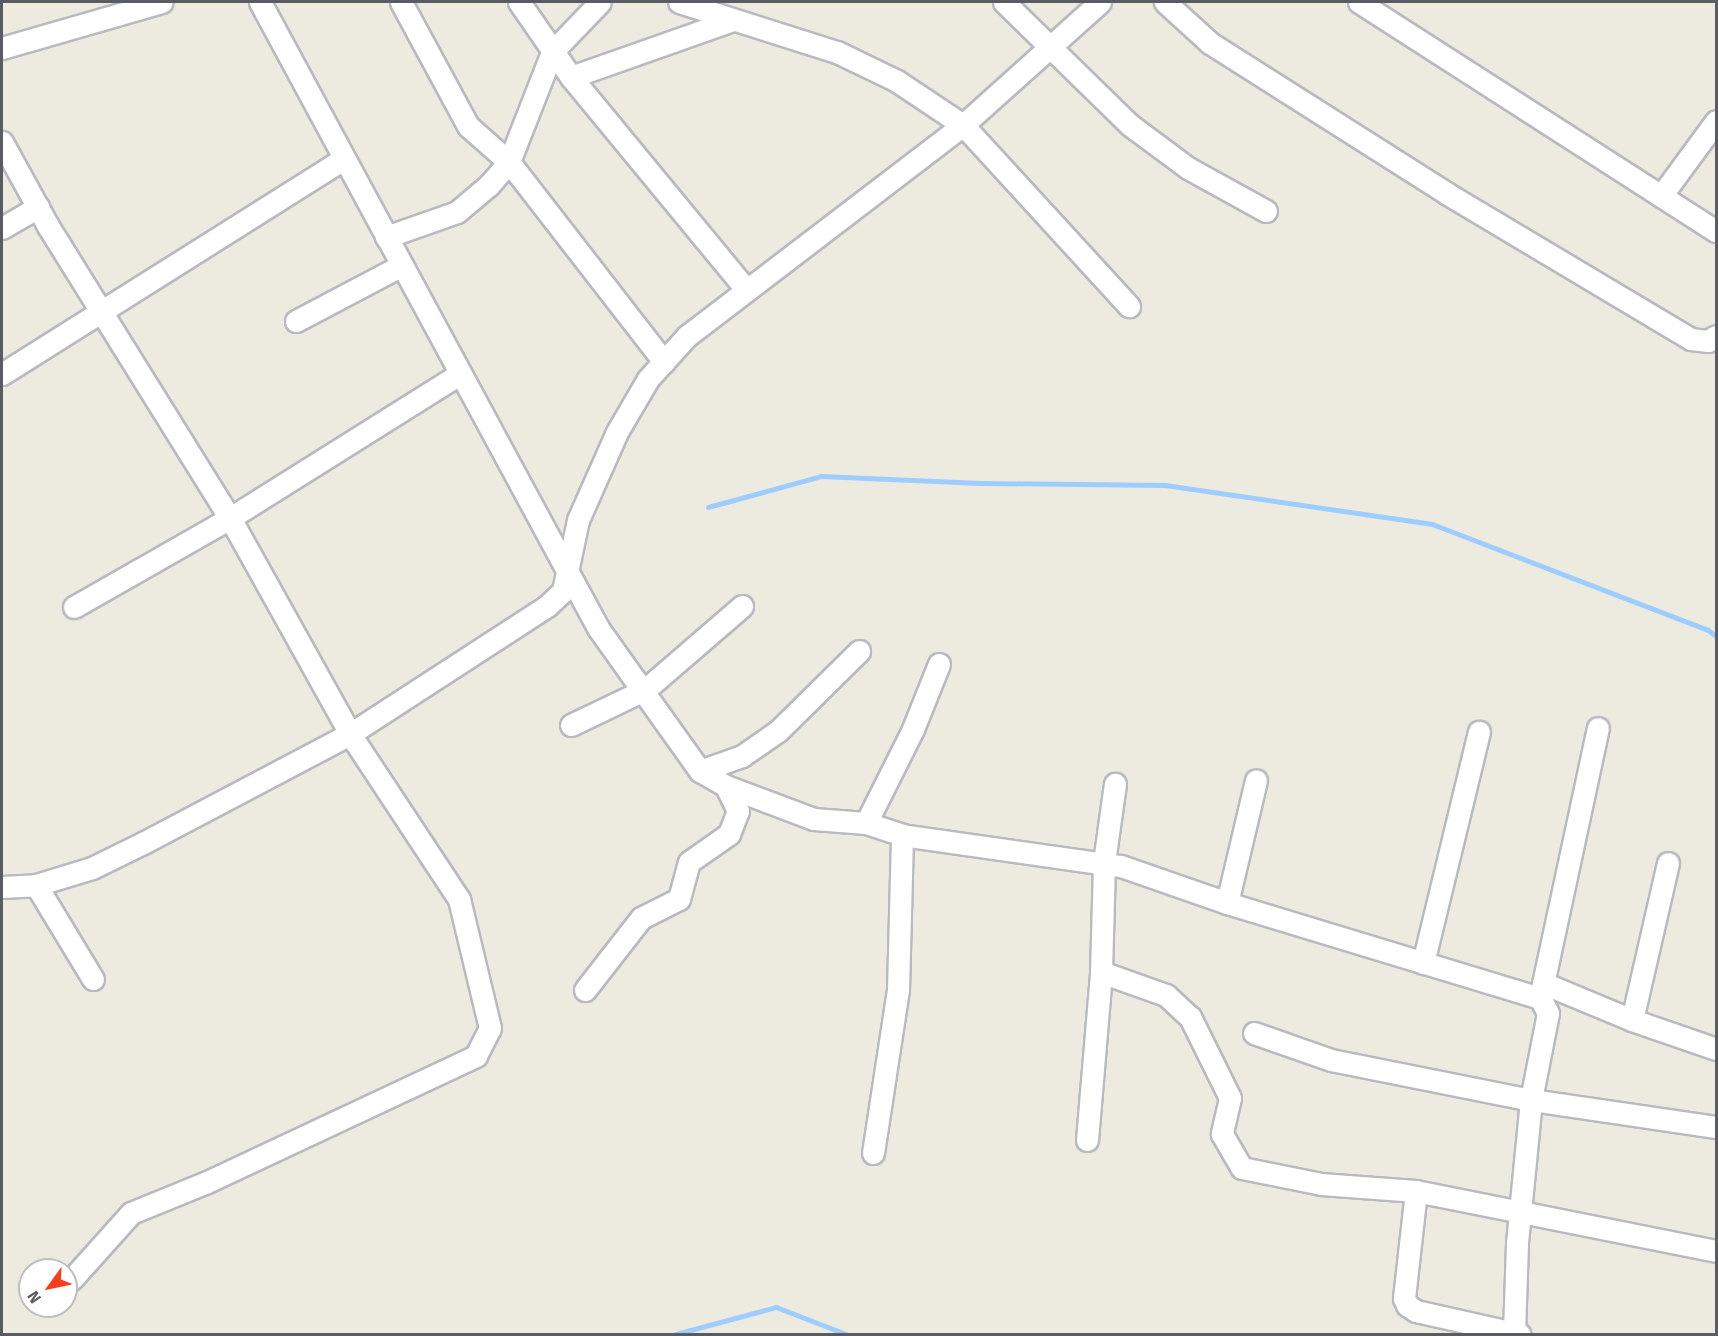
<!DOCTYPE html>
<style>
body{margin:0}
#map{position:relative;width:1718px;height:1336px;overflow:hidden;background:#edebe0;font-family:"Fira Sans",sans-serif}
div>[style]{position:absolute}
.stream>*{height:5px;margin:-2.5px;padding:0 2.5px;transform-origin:2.5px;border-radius:2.5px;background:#9ecdff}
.roads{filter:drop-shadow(2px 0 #b8bac0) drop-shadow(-2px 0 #b8bac0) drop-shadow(0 2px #b8bac0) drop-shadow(0 -2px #b8bac0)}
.minor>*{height:21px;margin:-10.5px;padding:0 10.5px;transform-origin:10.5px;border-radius:10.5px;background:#fff}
span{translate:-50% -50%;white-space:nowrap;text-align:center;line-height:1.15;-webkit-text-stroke:5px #fff;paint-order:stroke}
.frame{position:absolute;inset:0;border:3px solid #595c62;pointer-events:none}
.north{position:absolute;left:18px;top:1258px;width:60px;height:60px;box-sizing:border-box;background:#fff;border:2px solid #bdbec0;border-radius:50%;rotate:237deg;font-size:16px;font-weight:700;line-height:24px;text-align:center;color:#595c62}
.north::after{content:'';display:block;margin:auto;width:21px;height:27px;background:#f73e1c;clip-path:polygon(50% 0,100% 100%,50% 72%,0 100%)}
</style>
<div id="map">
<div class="stream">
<i style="left:708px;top:507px;width:117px;rotate:-15.3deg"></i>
<i style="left:821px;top:476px;width:159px;rotate:2.5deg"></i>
<i style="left:980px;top:483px;width:185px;rotate:0.6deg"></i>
<i style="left:1165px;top:485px;width:270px;rotate:8.3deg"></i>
<i style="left:1432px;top:524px;width:296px;rotate:21deg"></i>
<i style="left:1708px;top:630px;width:10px;rotate:37deg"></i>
<i style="left:676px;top:1334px;width:104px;rotate:-15.1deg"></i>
<i style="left:776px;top:1307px;width:75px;rotate:21.1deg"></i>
</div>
<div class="roads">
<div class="minor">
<i style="left:260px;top:2px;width:711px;rotate:61.63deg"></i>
<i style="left:598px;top:628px;width:176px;rotate:54.5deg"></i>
<i style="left:700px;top:771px;width:30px;rotate:30deg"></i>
<i style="left:726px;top:786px;width:94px;rotate:20.6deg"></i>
<i style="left:814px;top:819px;width:52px;rotate:4.4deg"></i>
<i style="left:866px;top:823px;width:38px;rotate:18deg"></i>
<i style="left:902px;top:835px;width:221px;rotate:8.1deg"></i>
<i style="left:1121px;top:866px;width:112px;rotate:19.2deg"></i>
<i style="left:1227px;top:903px;width:327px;rotate:16.9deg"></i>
<i style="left:1540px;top:998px;width:17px;rotate:62deg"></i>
<i style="left:1548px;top:1013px;width:89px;rotate:101.1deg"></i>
<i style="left:1531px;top:1100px;width:144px;rotate:95.6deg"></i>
<i style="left:1517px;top:1243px;width:91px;rotate:91.9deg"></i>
<i style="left:401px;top:2px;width:141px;rotate:61.6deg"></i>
<i style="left:468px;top:126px;width:55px;rotate:41.3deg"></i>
<i style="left:509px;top:162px;width:253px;rotate:52.2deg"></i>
<i style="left:519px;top:2px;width:91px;rotate:55.3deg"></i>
<i style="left:571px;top:77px;width:273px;rotate:50.5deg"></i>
<i style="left:679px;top:2px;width:166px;rotate:17.6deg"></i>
<i style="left:837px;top:52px;width:67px;rotate:25.8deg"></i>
<i style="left:897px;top:81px;width:79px;rotate:33.7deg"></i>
<i style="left:963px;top:125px;width:246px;rotate:47.5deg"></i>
<i style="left:1004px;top:2px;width:176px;rotate:44.3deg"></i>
<i style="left:1130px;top:125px;width:72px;rotate:36.6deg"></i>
<i style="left:1188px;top:168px;width:89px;rotate:28.9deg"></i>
<i style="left:1165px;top:2px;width:61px;rotate:42.3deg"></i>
<i style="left:1210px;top:43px;width:280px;rotate:32.4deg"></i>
<i style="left:1446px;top:193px;width:285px;rotate:30.8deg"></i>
<i style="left:1691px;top:339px;width:17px;rotate:7deg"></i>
<i style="left:1708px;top:341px;width:9px;rotate:-32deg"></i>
<i style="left:1359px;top:2px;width:424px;rotate:32.7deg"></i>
<i style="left:2px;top:48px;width:166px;rotate:-16.1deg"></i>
<i style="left:571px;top:77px;width:172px;rotate:-19.4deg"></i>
<i style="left:2px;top:142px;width:96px;rotate:61.3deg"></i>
<i style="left:48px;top:226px;width:344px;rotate:58.1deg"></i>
<i style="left:230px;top:518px;width:247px;rotate:60.9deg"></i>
<i style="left:350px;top:734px;width:198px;rotate:56.6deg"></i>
<i style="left:459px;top:899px;width:133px;rotate:76.5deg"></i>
<i style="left:490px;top:1028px;width:31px;rotate:117deg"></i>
<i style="left:476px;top:1056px;width:297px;rotate:154.9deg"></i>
<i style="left:207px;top:1182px;width:82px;rotate:157.8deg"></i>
<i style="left:131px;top:1213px;width:89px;rotate:131.8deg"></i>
<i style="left:1661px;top:196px;width:93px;rotate:-53.7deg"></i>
<i style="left:2px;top:228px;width:42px;rotate:-30.3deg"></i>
<i style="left:386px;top:237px;width:75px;rotate:-19.4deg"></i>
<i style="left:457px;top:212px;width:42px;rotate:-40.2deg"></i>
<i style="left:489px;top:185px;width:30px;rotate:-49deg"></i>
<i style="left:509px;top:162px;width:118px;rotate:-68.6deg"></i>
<i style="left:552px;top:52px;width:69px;rotate:-46.2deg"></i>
<i style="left:296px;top:321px;width:120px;rotate:-27.8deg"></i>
<i style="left:2px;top:374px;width:404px;rotate:-32.2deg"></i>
<i style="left:74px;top:607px;width:180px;rotate:-29.7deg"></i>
<i style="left:230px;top:518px;width:271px;rotate:-32.1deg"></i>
<i style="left:571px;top:725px;width:83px;rotate:-25.6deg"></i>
<i style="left:646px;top:689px;width:127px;rotate:-40.8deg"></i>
<i style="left:700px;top:771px;width:45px;rotate:-19.7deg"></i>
<i style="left:742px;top:756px;width:44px;rotate:-34.8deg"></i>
<i style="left:778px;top:731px;width:114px;rotate:-44.6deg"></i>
<i style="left:866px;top:823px;width:105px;rotate:-63.4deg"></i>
<i style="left:913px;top:729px;width:70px;rotate:-68.2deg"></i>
<i style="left:36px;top:885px;width:110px;rotate:58.8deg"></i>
<i style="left:2px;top:887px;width:34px;rotate:-3deg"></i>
<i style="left:36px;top:885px;width:59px;rotate:-16.9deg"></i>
<i style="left:92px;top:868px;width:59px;rotate:-26.1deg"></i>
<i style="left:145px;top:842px;width:232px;rotate:-27.8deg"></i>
<i style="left:350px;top:734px;width:235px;rotate:-33deg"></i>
<i style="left:547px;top:606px;width:22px;rotate:-43deg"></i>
<i style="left:563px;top:591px;width:73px;rotate:-78.1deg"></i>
<i style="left:578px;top:520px;width:96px;rotate:-66.1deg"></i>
<i style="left:617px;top:432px;width:61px;rotate:-59.7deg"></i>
<i style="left:648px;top:379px;width:58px;rotate:-47.8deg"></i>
<i style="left:687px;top:336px;width:347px;rotate:-37.4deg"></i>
<i style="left:963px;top:125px;width:184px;rotate:-41.9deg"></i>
<i style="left:1227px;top:903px;width:126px;rotate:-76.7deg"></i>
<i style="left:1423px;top:963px;width:238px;rotate:-76.4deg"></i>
<i style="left:1101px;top:972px;width:69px;rotate:19.5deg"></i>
<i style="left:1166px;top:995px;width:33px;rotate:43deg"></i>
<i style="left:1190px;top:1017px;width:90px;rotate:63.7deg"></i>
<i style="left:1230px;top:1098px;width:37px;rotate:103deg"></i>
<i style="left:1222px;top:1134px;width:39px;rotate:60deg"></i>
<i style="left:1242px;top:1168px;width:81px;rotate:11.4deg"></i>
<i style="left:1321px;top:1184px;width:95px;rotate:4.2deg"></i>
<i style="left:1416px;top:1191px;width:306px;rotate:11.3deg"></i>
<i style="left:1543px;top:983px;width:96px;rotate:22.6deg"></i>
<i style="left:1632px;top:1020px;width:89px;rotate:19deg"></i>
<i style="left:585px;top:990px;width:91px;rotate:-52.1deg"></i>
<i style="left:641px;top:918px;width:42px;rotate:-26.6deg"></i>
<i style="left:679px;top:899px;width:38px;rotate:-75deg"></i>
<i style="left:689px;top:862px;width:49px;rotate:-35deg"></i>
<i style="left:729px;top:834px;width:25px;rotate:-69deg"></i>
<i style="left:738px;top:811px;width:28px;rotate:-116deg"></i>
<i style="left:1540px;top:998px;width:276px;rotate:-77.9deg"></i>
<i style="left:1632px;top:1020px;width:161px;rotate:-77.1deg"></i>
<i style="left:1254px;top:1033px;width:82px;rotate:19.3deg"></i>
<i style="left:1331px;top:1060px;width:204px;rotate:11.3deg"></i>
<i style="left:1531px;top:1100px;width:187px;rotate:8.3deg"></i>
<i style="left:1087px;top:1140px;width:169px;rotate:-85.2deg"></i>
<i style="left:1101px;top:972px;width:110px;rotate:-88.4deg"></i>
<i style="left:1104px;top:862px;width:79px;rotate:-82deg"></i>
<i style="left:873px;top:1153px;width:165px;rotate:-81.3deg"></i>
<i style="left:898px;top:990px;width:155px;rotate:-88.5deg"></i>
<i style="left:1416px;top:1191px;width:108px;rotate:96.4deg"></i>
<i style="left:1404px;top:1298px;width:8px;rotate:67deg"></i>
<i style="left:1407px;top:1305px;width:11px;rotate:34deg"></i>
<i style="left:1416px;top:1311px;width:106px;rotate:12.6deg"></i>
</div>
</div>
<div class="frame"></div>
<div class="north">N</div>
</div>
